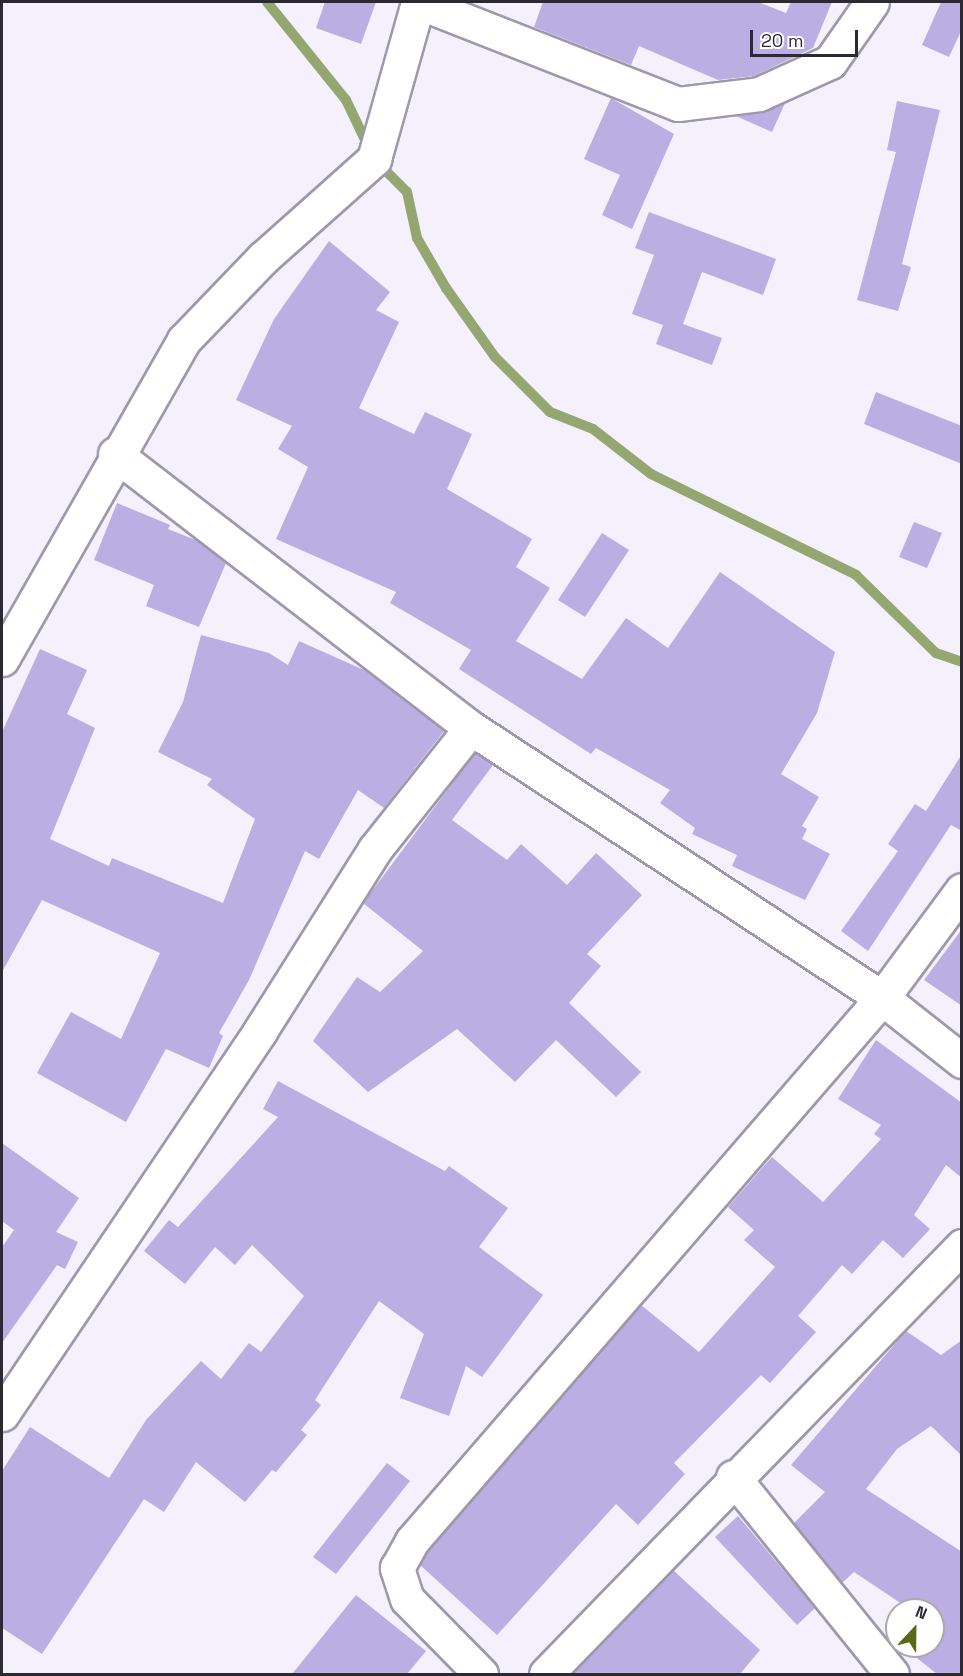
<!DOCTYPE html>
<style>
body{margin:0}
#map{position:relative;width:963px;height:1676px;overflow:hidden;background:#f4f1fd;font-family:"Space Grotesk",sans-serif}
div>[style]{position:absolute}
.stream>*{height:10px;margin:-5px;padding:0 5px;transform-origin:5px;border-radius:5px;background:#96a670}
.building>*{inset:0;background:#bbaee3}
.roads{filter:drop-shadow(2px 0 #9d99ac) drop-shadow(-2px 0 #9d99ac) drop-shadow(0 2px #9d99ac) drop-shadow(0 -2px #9d99ac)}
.minor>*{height:33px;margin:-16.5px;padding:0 16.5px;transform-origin:16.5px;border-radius:16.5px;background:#fff}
span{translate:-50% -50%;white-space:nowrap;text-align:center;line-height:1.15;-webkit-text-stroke:6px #fff;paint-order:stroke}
.frame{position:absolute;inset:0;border:3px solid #2b2931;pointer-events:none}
.north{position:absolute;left:885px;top:1598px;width:60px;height:60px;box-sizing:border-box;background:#fff;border:2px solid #aaa9ad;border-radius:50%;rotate:22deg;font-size:16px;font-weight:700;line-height:24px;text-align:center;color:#2b2931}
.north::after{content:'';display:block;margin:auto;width:21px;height:27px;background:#566914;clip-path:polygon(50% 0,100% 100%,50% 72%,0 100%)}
.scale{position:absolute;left:750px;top:30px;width:108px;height:27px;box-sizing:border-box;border:3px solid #2b2931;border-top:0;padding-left:8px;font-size:18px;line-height:21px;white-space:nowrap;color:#2b2931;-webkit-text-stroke:4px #fff;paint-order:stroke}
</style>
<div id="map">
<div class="stream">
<i style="left:267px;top:2px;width:126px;rotate:51.1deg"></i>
<i style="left:346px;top:100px;width:53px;rotate:64.4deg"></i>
<i style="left:377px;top:162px;width:42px;rotate:45deg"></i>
<i style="left:407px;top:192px;width:47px;rotate:77.7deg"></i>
<i style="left:417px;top:238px;width:58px;rotate:59.9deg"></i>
<i style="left:446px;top:288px;width:85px;rotate:54.6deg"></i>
<i style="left:495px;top:357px;width:78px;rotate:45deg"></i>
<i style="left:550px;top:412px;width:46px;rotate:21.6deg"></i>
<i style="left:593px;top:429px;width:73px;rotate:37.8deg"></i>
<i style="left:651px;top:474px;width:229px;rotate:26.2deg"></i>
<i style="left:856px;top:575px;width:112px;rotate:44.3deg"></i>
<i style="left:936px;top:653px;width:28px;rotate:19deg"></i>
</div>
<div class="building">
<i style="clip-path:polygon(325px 2px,376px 2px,361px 44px,316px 28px)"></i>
<i style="clip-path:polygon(543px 2px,758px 2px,786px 13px,791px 2px,832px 2px,813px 48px,754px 76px,718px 80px,639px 46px,631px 65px,534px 27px)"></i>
<i style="clip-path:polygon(941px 2px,962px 2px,962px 29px,949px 57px,922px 45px)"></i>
<i style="clip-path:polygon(611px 98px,674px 134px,632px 229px,602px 215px,620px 175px,584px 159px)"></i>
<i style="clip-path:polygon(897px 101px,940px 110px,902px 264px,911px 267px,898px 311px,857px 300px,896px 152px,887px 150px)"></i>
<i style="clip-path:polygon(785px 103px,772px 132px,736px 116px,762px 113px)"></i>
<i style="clip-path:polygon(649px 212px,776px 259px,763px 295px,702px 272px,683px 324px,722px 338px,712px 365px,656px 344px,663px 325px,632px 314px,654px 255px,635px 248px)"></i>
<i style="clip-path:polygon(329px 241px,390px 292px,376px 310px,399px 322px,359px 408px,414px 434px,425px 412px,472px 434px,447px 489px,532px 539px,516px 567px,550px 588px,516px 641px,582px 679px,626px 618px,668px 648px,720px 572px,835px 652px,817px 713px,781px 774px,819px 797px,802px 826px,807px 829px,802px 839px,830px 854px,805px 900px,732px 866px,737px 855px,692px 834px,695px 828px,660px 803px,670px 790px,596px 748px,591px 754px,459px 669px,471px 650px,390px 603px,396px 592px,276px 539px,308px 467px,278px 449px,292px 426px,236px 400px,274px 319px)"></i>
<i style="clip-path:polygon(876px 392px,962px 426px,962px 464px,864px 424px)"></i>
<i style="clip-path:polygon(117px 503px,170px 525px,168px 529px,198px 541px,226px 563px,199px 627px,146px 606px,154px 585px,94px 560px)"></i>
<i style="clip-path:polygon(914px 522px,942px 533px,927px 568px,899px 557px)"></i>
<i style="clip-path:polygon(602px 533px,629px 550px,585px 617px,558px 600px)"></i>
<i style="clip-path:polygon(201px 635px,269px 653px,288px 665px,299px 641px,364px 670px,444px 731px,384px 808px,358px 790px,319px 859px,305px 851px,249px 980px,219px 1033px,223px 1036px,209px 1068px,166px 1049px,126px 1122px,37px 1073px,71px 1012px,121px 1039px,160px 953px,42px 900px,2px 972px,2px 732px,40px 649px,87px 670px,67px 714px,95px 728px,50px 839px,109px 866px,112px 858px,223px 903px,255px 819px,207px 785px,212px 779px,158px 752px,183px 702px)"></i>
<i style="clip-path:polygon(475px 753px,493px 765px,452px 820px,507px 860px,521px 844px,567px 885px,596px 853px,642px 895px,587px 954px,601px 966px,569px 1003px,641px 1072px,616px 1097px,556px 1040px,515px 1082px,457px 1029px,368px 1092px,313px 1041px,357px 977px,380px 992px,423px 951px,363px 903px)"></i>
<i style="clip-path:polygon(962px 754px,962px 831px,951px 825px,868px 951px,841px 931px,898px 851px,888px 844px,915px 804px,926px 811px)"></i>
<i style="clip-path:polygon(962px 929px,962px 1006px,924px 980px)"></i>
<i style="clip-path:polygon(876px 1040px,962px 1103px,962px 1178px,946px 1165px,914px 1215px,930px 1229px,903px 1258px,883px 1240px,852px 1274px,842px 1265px,798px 1316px,816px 1332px,770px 1383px,761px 1375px,674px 1463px,685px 1474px,638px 1525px,616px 1504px,497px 1635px,420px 1565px,427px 1552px,641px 1305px,699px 1352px,775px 1267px,744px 1240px,754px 1230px,728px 1207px,772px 1157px,823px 1202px,881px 1139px,874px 1134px,881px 1125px,838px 1099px)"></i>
<i style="clip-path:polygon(278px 1081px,445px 1171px,449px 1166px,508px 1208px,479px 1247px,543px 1295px,482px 1377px,466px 1366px,449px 1416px,400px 1398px,424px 1334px,379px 1301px,315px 1400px,321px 1405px,301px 1430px,307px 1435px,276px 1472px,272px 1470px,245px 1502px,196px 1462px,164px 1512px,144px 1499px,42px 1654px,2px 1628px,2px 1471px,30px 1427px,109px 1478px,146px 1420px,201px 1361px,221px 1379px,249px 1343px,261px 1352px,304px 1296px,252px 1245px,235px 1265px,215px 1247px,185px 1284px,144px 1251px,169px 1220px,178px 1227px,278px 1117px,263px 1109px)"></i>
<i style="clip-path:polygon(2px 1143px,79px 1198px,56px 1232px,78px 1242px,65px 1269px,57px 1265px,2px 1343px,2px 1247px,14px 1230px,2px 1221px)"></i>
<i style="clip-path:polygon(906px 1331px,941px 1355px,962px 1340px,962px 1456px,931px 1426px,897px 1449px,866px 1489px,962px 1552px,962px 1674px,937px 1674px,908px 1651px,933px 1646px,933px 1610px,911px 1610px,854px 1572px,842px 1583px,794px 1523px,825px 1492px,791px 1465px)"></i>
<i style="clip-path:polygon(387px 1463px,410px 1481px,336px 1574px,313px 1557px)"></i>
<i style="clip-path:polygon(738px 1516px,815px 1608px,797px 1625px,715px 1537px)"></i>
<i style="clip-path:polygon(673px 1570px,760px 1650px,740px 1674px,572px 1674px)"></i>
<i style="clip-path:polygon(356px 1595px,426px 1651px,407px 1674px,292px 1674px)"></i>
</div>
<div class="roads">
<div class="minor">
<i style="left:418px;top:2px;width:279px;rotate:21.4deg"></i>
<i style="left:678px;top:104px;width:82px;rotate:-7deg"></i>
<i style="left:759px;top:94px;width:78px;rotate:-24.3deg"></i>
<i style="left:830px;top:62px;width:73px;rotate:-55deg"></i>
<i style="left:115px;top:454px;width:449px;rotate:37.6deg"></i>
<i style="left:471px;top:728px;width:492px;rotate:33.3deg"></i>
<i style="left:882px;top:998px;width:102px;rotate:38.2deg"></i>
<i style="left:2px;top:659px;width:367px;rotate:-60.3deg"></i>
<i style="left:184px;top:340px;width:114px;rotate:-46.1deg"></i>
<i style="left:263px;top:258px;width:149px;rotate:-41.7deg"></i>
<i style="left:374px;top:159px;width:163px;rotate:-74.3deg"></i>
<i style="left:2px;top:1414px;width:462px;rotate:-56deg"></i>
<i style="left:260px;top:1031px;width:215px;rotate:-57.7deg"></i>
<i style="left:375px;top:849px;width:154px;rotate:-51.6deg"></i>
<i style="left:733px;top:1477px;width:253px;rotate:51.1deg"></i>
<i style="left:481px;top:1674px;width:105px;rotate:-134.6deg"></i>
<i style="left:407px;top:1599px;width:33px;rotate:-108deg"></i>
<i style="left:397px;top:1568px;width:31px;rotate:-61deg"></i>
<i style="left:412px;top:1541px;width:718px;rotate:-49.12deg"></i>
<i style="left:882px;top:998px;width:134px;rotate:-53.5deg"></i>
<i style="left:546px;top:1674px;width:597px;rotate:-45.81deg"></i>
</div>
</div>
<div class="frame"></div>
<div class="north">N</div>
<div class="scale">20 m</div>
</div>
